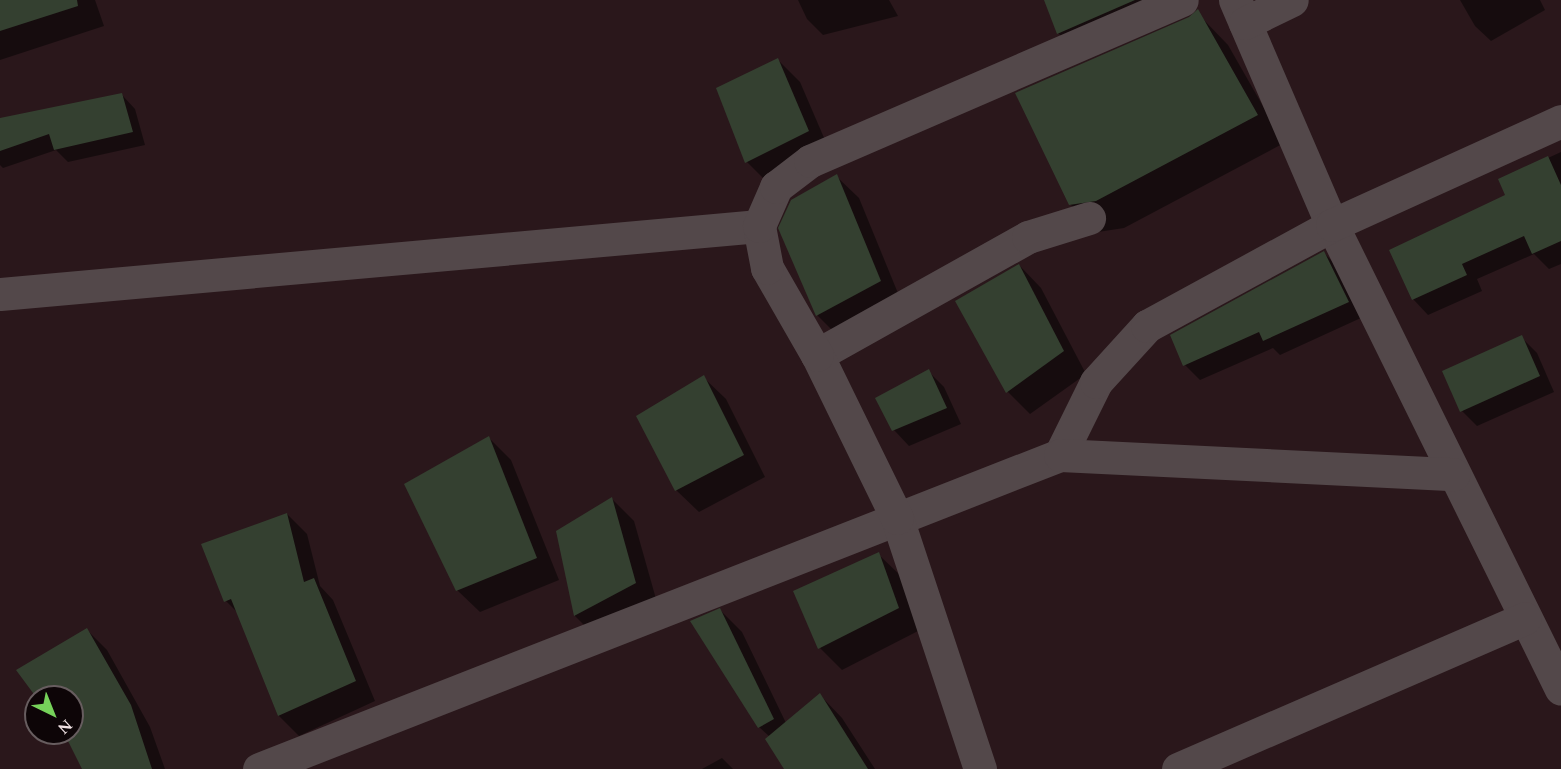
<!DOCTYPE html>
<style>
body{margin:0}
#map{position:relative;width:1561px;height:769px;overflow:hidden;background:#2a171b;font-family:Spectral,serif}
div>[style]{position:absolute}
.shadow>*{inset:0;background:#0007}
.building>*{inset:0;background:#344030}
.minor>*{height:33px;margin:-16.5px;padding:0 16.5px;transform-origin:16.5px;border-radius:16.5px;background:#53484a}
span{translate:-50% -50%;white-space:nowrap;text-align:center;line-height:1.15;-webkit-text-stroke:5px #0d0507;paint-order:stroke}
.north{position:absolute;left:24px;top:685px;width:60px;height:60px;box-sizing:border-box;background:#0d0507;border:2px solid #675d5f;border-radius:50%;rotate:137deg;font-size:16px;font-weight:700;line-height:24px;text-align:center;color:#efe1e3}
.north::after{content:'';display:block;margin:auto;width:21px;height:27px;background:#76d25a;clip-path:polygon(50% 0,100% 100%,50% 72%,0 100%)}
</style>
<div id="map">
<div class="shadow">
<i style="clip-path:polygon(0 0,95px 0,104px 26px,0 60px)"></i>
<i style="clip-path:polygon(798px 0,889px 0,898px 16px,823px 35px,807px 19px)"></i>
<i style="clip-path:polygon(1046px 0,1153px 0,1081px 55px,1058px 33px)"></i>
<i style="clip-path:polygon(1460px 0,1540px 0,1545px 10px,1491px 41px,1475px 26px)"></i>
<i style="clip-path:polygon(1201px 17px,1228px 45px,1284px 143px,1124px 228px,1098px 232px,1070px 204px)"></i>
<i style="clip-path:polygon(778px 60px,800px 82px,831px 154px,769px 184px,747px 162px)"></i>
<i style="clip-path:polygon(122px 95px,135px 109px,145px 145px,68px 162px,56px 150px,3px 168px,0 165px,0 119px)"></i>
<i style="clip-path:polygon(1561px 152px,1561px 264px,1549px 269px,1534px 254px,1477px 279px,1482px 291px,1428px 315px,1413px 299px,1507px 196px,1500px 180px)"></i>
<i style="clip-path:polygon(836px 176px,859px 198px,902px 303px,840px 338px,818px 316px,780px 228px)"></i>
<i style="clip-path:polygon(1324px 253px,1339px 268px,1363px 317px,1280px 355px,1273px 348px,1200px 380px,1185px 365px)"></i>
<i style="clip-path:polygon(1019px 265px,1041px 288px,1086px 374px,1030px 414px,1008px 392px,957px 302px)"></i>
<i style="clip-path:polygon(1521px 337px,1537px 353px,1554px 392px,1477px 426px,1462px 411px)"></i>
<i style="clip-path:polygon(928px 371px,944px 387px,961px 424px,909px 446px,894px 430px)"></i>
<i style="clip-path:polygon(703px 377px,726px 399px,765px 477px,699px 512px,676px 490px)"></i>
<i style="clip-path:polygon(489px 438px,511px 460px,559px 580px,480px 612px,457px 590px)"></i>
<i style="clip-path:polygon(612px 499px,634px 521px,658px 606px,597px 638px,575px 616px,558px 532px)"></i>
<i style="clip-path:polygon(287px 514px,307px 534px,320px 586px,333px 600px,375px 701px,299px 736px,279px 716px,240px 615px,226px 601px,203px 545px)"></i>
<i style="clip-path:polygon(878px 554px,901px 576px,920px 630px,842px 670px,820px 648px)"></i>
<i style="clip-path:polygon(720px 610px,742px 632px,786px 723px,820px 695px,842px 718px,875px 769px,786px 769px,770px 737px,759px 727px)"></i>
<i style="clip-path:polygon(87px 630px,107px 650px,150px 727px,165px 769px,83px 769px,66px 733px,72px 733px)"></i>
<i style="clip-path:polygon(722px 758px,733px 769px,702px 769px)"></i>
</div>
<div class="building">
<i style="clip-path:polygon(0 0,77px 0,78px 6px,0 31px)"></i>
<i style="clip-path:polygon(1044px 0,1135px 0,1057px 34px)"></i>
<i style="clip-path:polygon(1198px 9px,1258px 115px,1096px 201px,1069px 205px,1015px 93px,1189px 17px)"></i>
<i style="clip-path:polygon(778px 58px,809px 131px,745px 163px,716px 88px)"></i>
<i style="clip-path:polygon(122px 93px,133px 132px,54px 150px,49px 134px,0 151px,0 118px)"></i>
<i style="clip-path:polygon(1548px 156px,1561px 185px,1561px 241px,1532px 254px,1524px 236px,1462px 264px,1467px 275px,1412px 300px,1389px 250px,1505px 195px,1498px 179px)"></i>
<i style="clip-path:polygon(837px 174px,881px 281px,816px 316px,778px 228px,791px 200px)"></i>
<i style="clip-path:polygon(1324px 251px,1349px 302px,1263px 341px,1259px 332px,1183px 366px,1170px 335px)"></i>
<i style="clip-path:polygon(1019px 264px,1064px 351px,1006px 393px,955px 301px)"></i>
<i style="clip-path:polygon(1522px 335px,1540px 376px,1460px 412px,1442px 371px)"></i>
<i style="clip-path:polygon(929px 369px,947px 408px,892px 431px,875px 398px)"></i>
<i style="clip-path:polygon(704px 375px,744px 455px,675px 491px,636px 416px)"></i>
<i style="clip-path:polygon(489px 436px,537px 558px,456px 591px,404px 484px)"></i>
<i style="clip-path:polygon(612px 497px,636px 583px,574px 616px,556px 531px)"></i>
<i style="clip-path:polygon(287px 513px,304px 582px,314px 578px,356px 681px,278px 716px,231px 599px,224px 602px,201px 544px)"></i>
<i style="clip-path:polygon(879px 552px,899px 608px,818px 649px,793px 591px)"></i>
<i style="clip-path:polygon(720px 608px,774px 719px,758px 728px,690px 621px)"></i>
<i style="clip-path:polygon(87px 628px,131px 705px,152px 769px,82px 769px,64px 733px,72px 733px,72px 697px,36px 697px,16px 670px)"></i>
<i style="clip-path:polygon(820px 693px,868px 769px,784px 769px,765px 739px)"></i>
</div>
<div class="minor">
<i style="left:1235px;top:0;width:245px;rotate:66.7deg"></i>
<i style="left:1332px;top:225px;width:517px;rotate:63.73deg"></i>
<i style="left:1245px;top:23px;width:52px;rotate:-26.1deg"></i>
<i style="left:0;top:294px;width:762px;rotate:-5.12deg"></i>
<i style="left:817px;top:355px;width:242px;rotate:-29.2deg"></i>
<i style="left:1028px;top:237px;width:64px;rotate:-17.3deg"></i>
<i style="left:1060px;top:455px;width:81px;rotate:-63.7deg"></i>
<i style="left:1096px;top:382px;width:76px;rotate:-47.7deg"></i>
<i style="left:1147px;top:326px;width:211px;rotate:-28.6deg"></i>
<i style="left:1332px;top:225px;width:252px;rotate:-24.4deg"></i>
<i style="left:259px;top:769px;width:860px;rotate:-21.41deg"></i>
<i style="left:1060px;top:455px;width:394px;rotate:2.8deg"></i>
<i style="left:980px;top:769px;width:264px;rotate:-108.3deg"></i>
<i style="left:897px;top:518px;width:182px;rotate:-116.1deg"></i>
<i style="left:817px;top:355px;width:100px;rotate:-119.9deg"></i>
<i style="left:767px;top:268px;width:43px;rotate:-100.8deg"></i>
<i style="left:759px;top:226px;width:43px;rotate:-66.4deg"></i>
<i style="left:776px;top:187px;width:43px;rotate:-37.4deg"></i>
<i style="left:810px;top:161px;width:405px;rotate:-23.4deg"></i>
<i style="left:1178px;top:769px;width:378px;rotate:-23.5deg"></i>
</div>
<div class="north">N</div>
</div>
